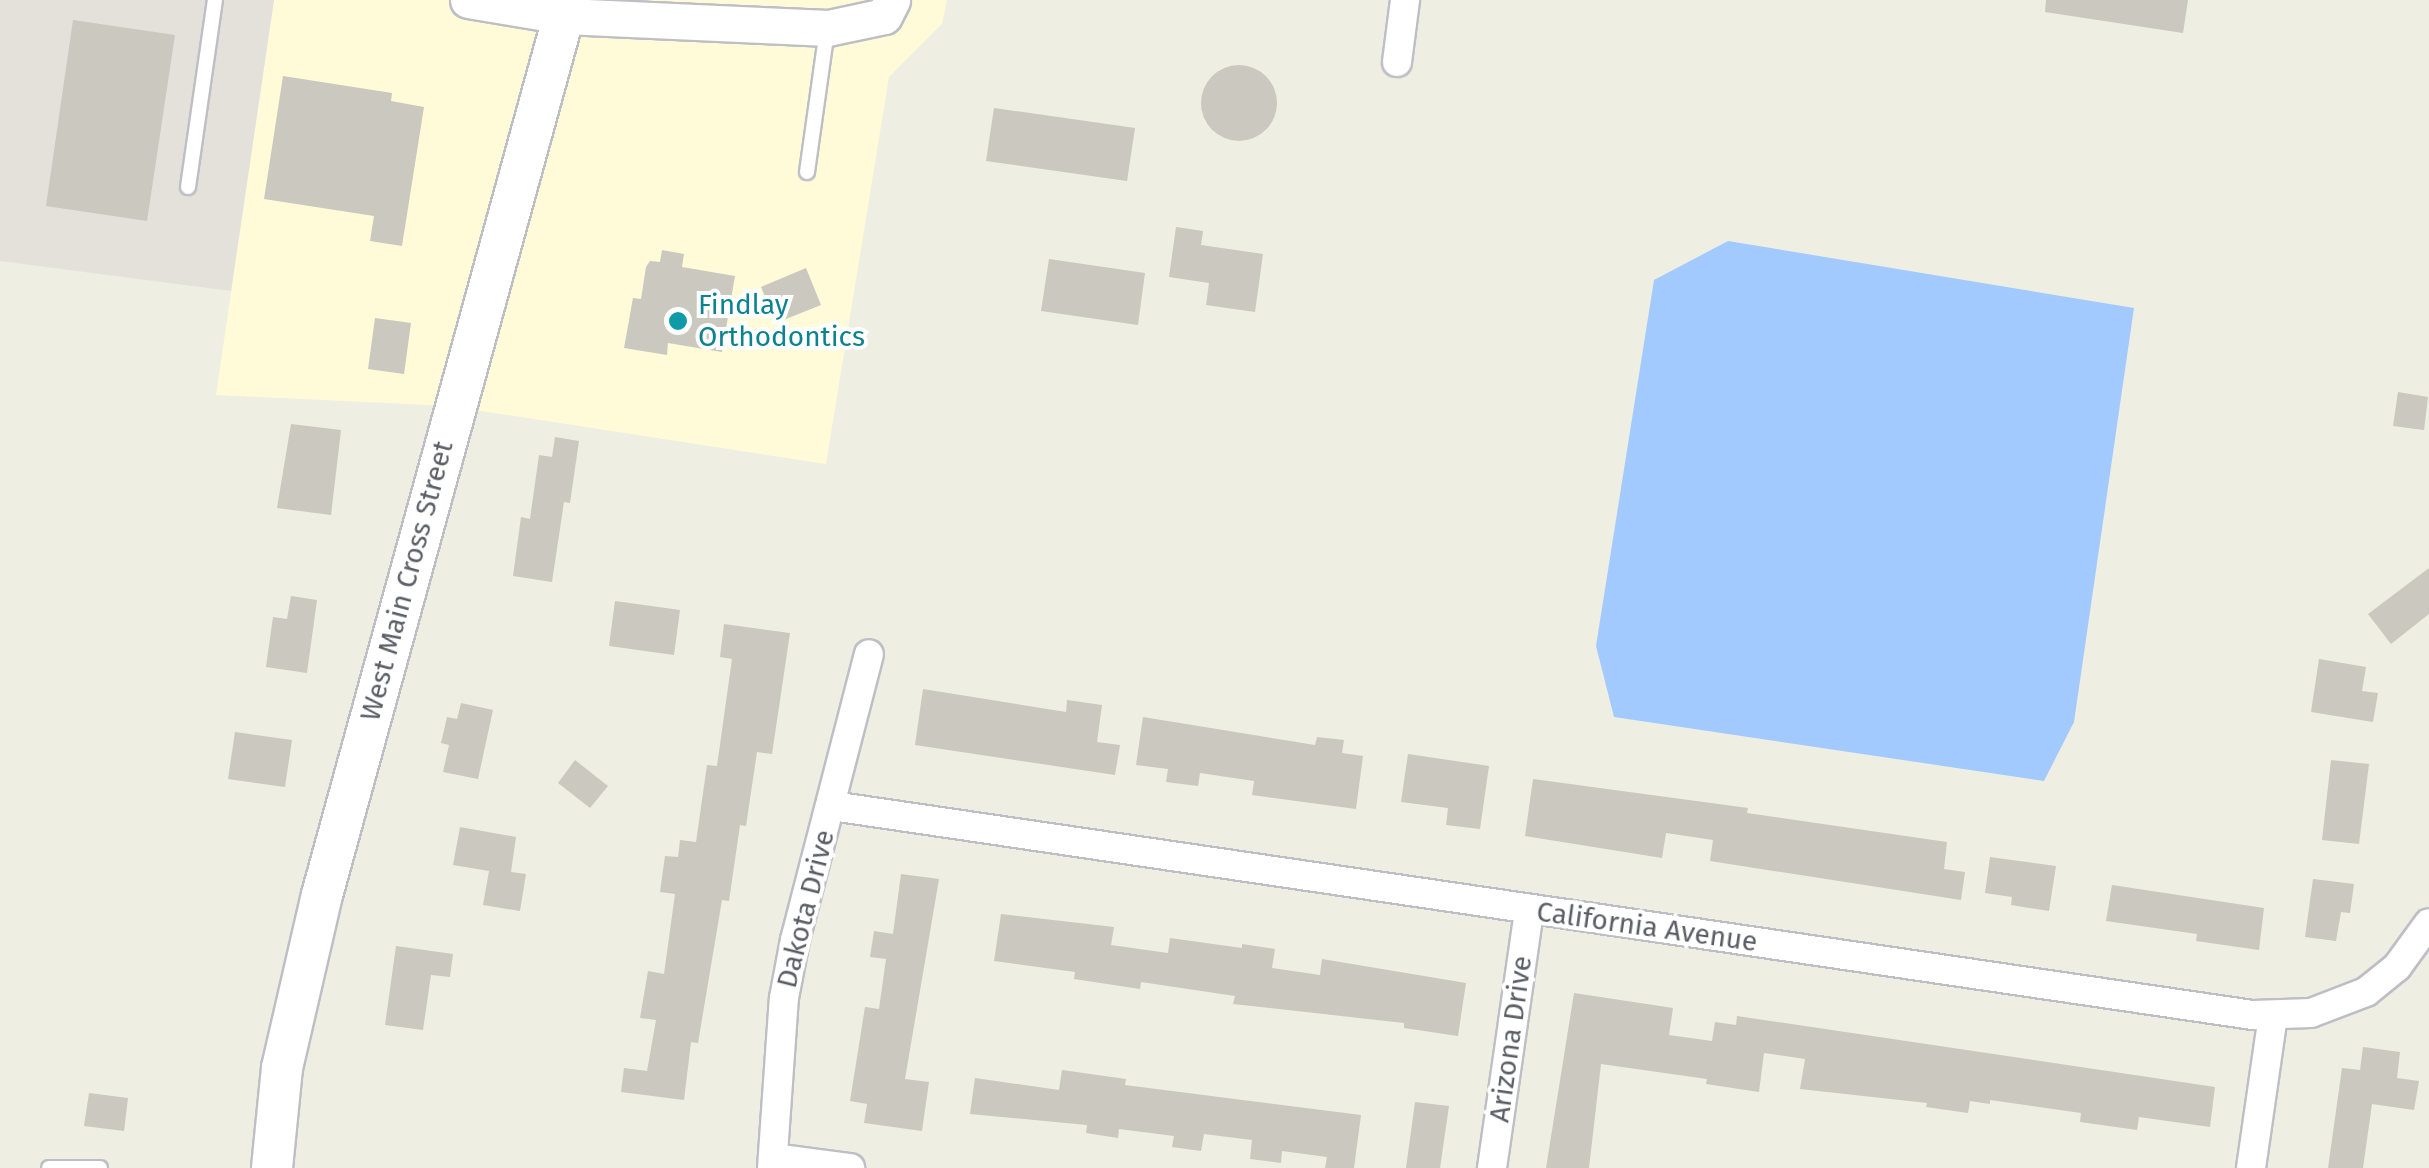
<!DOCTYPE html>
<style>
body{margin:0}
#map{position:relative;width:2429px;height:1168px;overflow:hidden;background:#efeee2;font-family:"Fira Sans",sans-serif}
div>[style]{position:absolute}
.commercial>*{inset:0;background:#fffbd8}
.industrial>*{inset:0;background:#e3e1da}
.water>*{inset:0;background:#a3caff}
.building>*{inset:0;background:#cac8bf}
.round{border-radius:50%}
.roads{filter:drop-shadow(2px 0 #bdbfc5) drop-shadow(-2px 0 #bdbfc5) drop-shadow(0 2px #bdbfc5) drop-shadow(0 -2px #bdbfc5)}
.service>*{height:14px;margin:-7px;padding:0 7px;transform-origin:7px;border-radius:7px;background:#fff}
.minor>*{height:28px;margin:-14px;padding:0 14px;transform-origin:14px;border-radius:14px;background:#fff}
.tertiary>*{height:35px;margin:-17.5px;padding:0 17.5px;transform-origin:17.5px;border-radius:17.5px;background:#fff}
.secondary>*{height:40px;margin:-20px;padding:0 20px;transform-origin:20px;border-radius:20px;background:#fff}
.dots>*{width:28px;height:28px;translate:-50% -50%;box-sizing:border-box;border:5px solid #fff;border-radius:50%}
span{translate:-50% -50%;white-space:nowrap;text-align:center;line-height:1.15;-webkit-text-stroke:8px #fff;paint-order:stroke}
.culture-label{font-size:28px;color:#0d838f}
.left{translate:0 -50%;text-align:left}
.street-label{font-size:28px;color:#5b5e65}
</style>
<div id="map">
<div class="commercial">
<i style="clip-path:polygon(274px 0,947px 0,942px 24px,889px 77px,826px 464px,449px 406px,216px 395px)"></i>
</div>
<div class="industrial">
<i style="clip-path:polygon(0 0,274px 0,231px 291px,0 261px)"></i>
</div>
<div class="water">
<i style="clip-path:polygon(1728px 241px,2134px 308px,2074px 722px,2044px 781px,1614px 717px,1596px 646px,1654px 280px)"></i>
</div>
<div class="building">
<i style="clip-path:polygon(2046px 0,2188px 0,2183px 33px,2045px 12px)"></i>
<i style="clip-path:polygon(73px 20px,175px 35px,147px 221px,46px 206px)"></i>
<i class="round" style="left:1201px;top:65px;width:76px;height:76px"></i>
<i style="clip-path:polygon(283px 76px,392px 93px,391px 101px,424px 107px,402px 246px,370px 241px,374px 216px,264px 199px)"></i>
<i style="clip-path:polygon(994px 108px,1135px 128px,1127px 181px,986px 161px)"></i>
<i style="clip-path:polygon(1176px 227px,1203px 231px,1201px 245px,1263px 254px,1255px 312px,1206px 305px,1209px 283px,1169px 277px)"></i>
<i style="clip-path:polygon(662px 250px,684px 254px,682px 267px,735px 276px,722px 352px,668px 343px,667px 355px,624px 348px,633px 298px,641px 299px,646px 267px,650px 261px,660px 262px)"></i>
<i style="clip-path:polygon(1049px 259px,1145px 273px,1138px 325px,1041px 311px)"></i>
<i style="clip-path:polygon(806px 268px,821px 305px,776px 323px,761px 287px)"></i>
<i style="clip-path:polygon(375px 318px,411px 323px,404px 374px,368px 369px)"></i>
<i style="clip-path:polygon(2398px 392px,2428px 397px,2424px 430px,2393px 426px)"></i>
<i style="clip-path:polygon(291px 424px,341px 430px,331px 515px,277px 508px)"></i>
<i style="clip-path:polygon(555px 437px,579px 441px,570px 503px,564px 502px,552px 582px,513px 576px,521px 517px,530px 519px,539px 455px,552px 457px)"></i>
<i style="clip-path:polygon(2429px 568px,2429px 614px,2391px 644px,2368px 614px)"></i>
<i style="clip-path:polygon(291px 596px,317px 600px,307px 673px,266px 667px,273px 617px,287px 619px)"></i>
<i style="clip-path:polygon(615px 601px,680px 610px,674px 655px,609px 646px)"></i>
<i style="clip-path:polygon(724px 624px,790px 633px,772px 754px,757px 752px,746px 826px,740px 825px,729px 901px,722px 900px,698px 1043px,691px 1042px,684px 1100px,621px 1092px,624px 1068px,647px 1071px,656px 1020px,640px 1018px,648px 971px,664px 974px,675px 894px,660px 892px,665px 856px,678px 857px,680px 840px,696px 842px,707px 765px,717px 766px,732px 659px,720px 657px)"></i>
<i style="clip-path:polygon(2319px 659px,2366px 667px,2362px 691px,2378px 693px,2373px 722px,2311px 712px)"></i>
<i style="clip-path:polygon(923px 689px,1066px 712px,1067px 700px,1102px 705px,1097px 742px,1120px 745px,1115px 775px,915px 745px)"></i>
<i style="clip-path:polygon(461px 703px,493px 710px,478px 779px,443px 772px,449px 745px,441px 743px,447px 717px,457px 719px)"></i>
<i style="clip-path:polygon(1143px 717px,1315px 745px,1317px 737px,1344px 740px,1342px 753px,1363px 756px,1356px 809px,1252px 795px,1254px 781px,1200px 773px,1198px 786px,1166px 782px,1168px 769px,1136px 765px)"></i>
<i style="clip-path:polygon(235px 732px,292px 740px,285px 787px,228px 779px)"></i>
<i style="clip-path:polygon(1408px 754px,1489px 766px,1480px 829px,1446px 825px,1448px 808px,1401px 802px)"></i>
<i style="clip-path:polygon(575px 760px,608px 786px,590px 808px,558px 783px)"></i>
<i style="clip-path:polygon(2331px 760px,2369px 764px,2359px 844px,2322px 840px)"></i>
<i style="clip-path:polygon(1533px 779px,1748px 808px,1747px 813px,1947px 842px,1944px 869px,1965px 872px,1961px 900px,1710px 861px,1713px 840px,1666px 833px,1662px 858px,1525px 836px)"></i>
<i style="clip-path:polygon(460px 827px,516px 837px,511px 872px,526px 874px,520px 911px,483px 905px,489px 871px,453px 865px)"></i>
<i style="clip-path:polygon(1990px 857px,2056px 866px,2049px 911px,2011px 905px,2012px 897px,1985px 893px)"></i>
<i style="clip-path:polygon(901px 874px,939px 879px,905px 1079px,929px 1082px,922px 1131px,864px 1123px,867px 1104px,850px 1101px,865px 1007px,879px 1009px,886px 959px,870px 957px,874px 931px,893px 934px)"></i>
<i style="clip-path:polygon(2313px 879px,2354px 884px,2350px 913px,2341px 912px,2336px 941px,2305px 937px)"></i>
<i style="clip-path:polygon(2112px 885px,2264px 908px,2259px 950px,2196px 941px,2197px 934px,2106px 921px)"></i>
<i style="clip-path:polygon(1001px 914px,1114px 927px,1111px 945px,1168px 953px,1170px 938px,1242px 948px,1242px 944px,1275px 949px,1272px 968px,1320px 975px,1322px 959px,1466px 983px,1458px 1036px,1404px 1028px,1404px 1023px,1233px 1004px,1235px 996px,1141px 982px,1140px 989px,1074px 979px,1075px 972px,994px 961px)"></i>
<i style="clip-path:polygon(396px 946px,453px 954px,450px 977px,431px 975px,423px 1030px,385px 1025px)"></i>
<i style="clip-path:polygon(1574px 993px,1673px 1008px,1669px 1035px,1712px 1041px,1715px 1022px,1736px 1025px,1737px 1016px,2215px 1087px,2210px 1127px,2139px 1117px,2137px 1130px,2080px 1122px,2081px 1113px,1990px 1100px,1990px 1104px,1970px 1101px,1968px 1113px,1926px 1107px,1927px 1103px,1800px 1089px,1805px 1059px,1764px 1053px,1759px 1092px,1706px 1084px,1707px 1079px,1601px 1064px,1589px 1168px,1546px 1168px)"></i>
<i style="clip-path:polygon(2363px 1047px,2400px 1052px,2397px 1078px,2419px 1081px,2414px 1110px,2372px 1104px,2363px 1168px,2328px 1168px,2342px 1068px,2360px 1070px)"></i>
<i style="clip-path:polygon(1062px 1070px,1126px 1079px,1125px 1085px,1361px 1115px,1354px 1168px,1325px 1168px,1327px 1157px,1282px 1151px,1281px 1163px,1250px 1159px,1252px 1140px,1204px 1134px,1201px 1151px,1172px 1147px,1174px 1136px,1119px 1129px,1118px 1138px,1086px 1133px,1087px 1125px,970px 1114px,975px 1078px,1059px 1090px)"></i>
<i style="clip-path:polygon(89px 1093px,128px 1098px,124px 1131px,84px 1126px)"></i>
<i style="clip-path:polygon(1415px 1102px,1449px 1106px,1440px 1168px,1406px 1168px)"></i>
</div>
<div class="roads">
<div class="service">
<i style="left:807px;top:172px;width:144px;rotate:-82deg"></i>
<i style="left:188px;top:187px;width:189px;rotate:-81.8deg"></i>
<i style="left:49px;top:1168px;width:51px"></i>
</div>
<div class="minor">
<i style="left:1397px;top:62px;width:63px;rotate:-82.6deg"></i>
<i style="left:832px;top:806px;width:1436px;rotate:8.37deg"></i>
<i style="left:2253px;top:1015px;width:58px;rotate:-2deg"></i>
<i style="left:2311px;top:1013px;width:59px;rotate:-20.9deg"></i>
<i style="left:2366px;top:992px;width:40px;rotate:-39deg"></i>
<i style="left:2397px;top:967px;width:54px;rotate:-54deg"></i>
<i style="left:773px;top:1158px;width:78px;rotate:7.4deg"></i>
<i style="left:772px;top:1168px;width:170px;rotate:-86deg"></i>
<i style="left:784px;top:998px;width:59px;rotate:-79.3deg"></i>
<i style="left:795px;top:940px;width:295px;rotate:-75.5deg"></i>
<i style="left:1492px;top:1168px;width:261px;rotate:-81.8deg"></i>
<i style="left:2251px;top:1168px;width:154px;rotate:-81.8deg"></i>
</div>
<div class="tertiary">
<i style="left:468px;top:0;width:97px;rotate:9.5deg"></i>
<i style="left:564px;top:16px;width:264px;rotate:2.6deg"></i>
<i style="left:828px;top:28px;width:57px;rotate:-12.1deg"></i>
<i style="left:884px;top:16px;width:18px;rotate:-63deg"></i>
</div>
<div class="secondary">
<i style="left:272px;top:1168px;width:100px;rotate:-84.3deg"></i>
<i style="left:282px;top:1068px;width:178px;rotate:-77deg"></i>
<i style="left:322px;top:895px;width:928px;rotate:-74.63deg"></i>
</div>
</div>
<div class="dots">
<i style="left:678px;top:321px;background:#0f9aa8"></i>
</div>
<div class="culture-label">
<span class="left" style="left:698px;top:321px">Findlay<br>Orthodontics</span>
</div>
<div class="street-label">
<span style="left:407px;top:581px;rotate:-75deg">West Main Cross Street</span>
<span style="left:806px;top:909px;rotate:-76deg">Dakota Drive</span>
<span style="left:1647px;top:927px;rotate:8deg">California Avenue</span>
<span style="left:1511px;top:1039px;rotate:-82deg">Arizona Drive</span>
</div>
</div>
